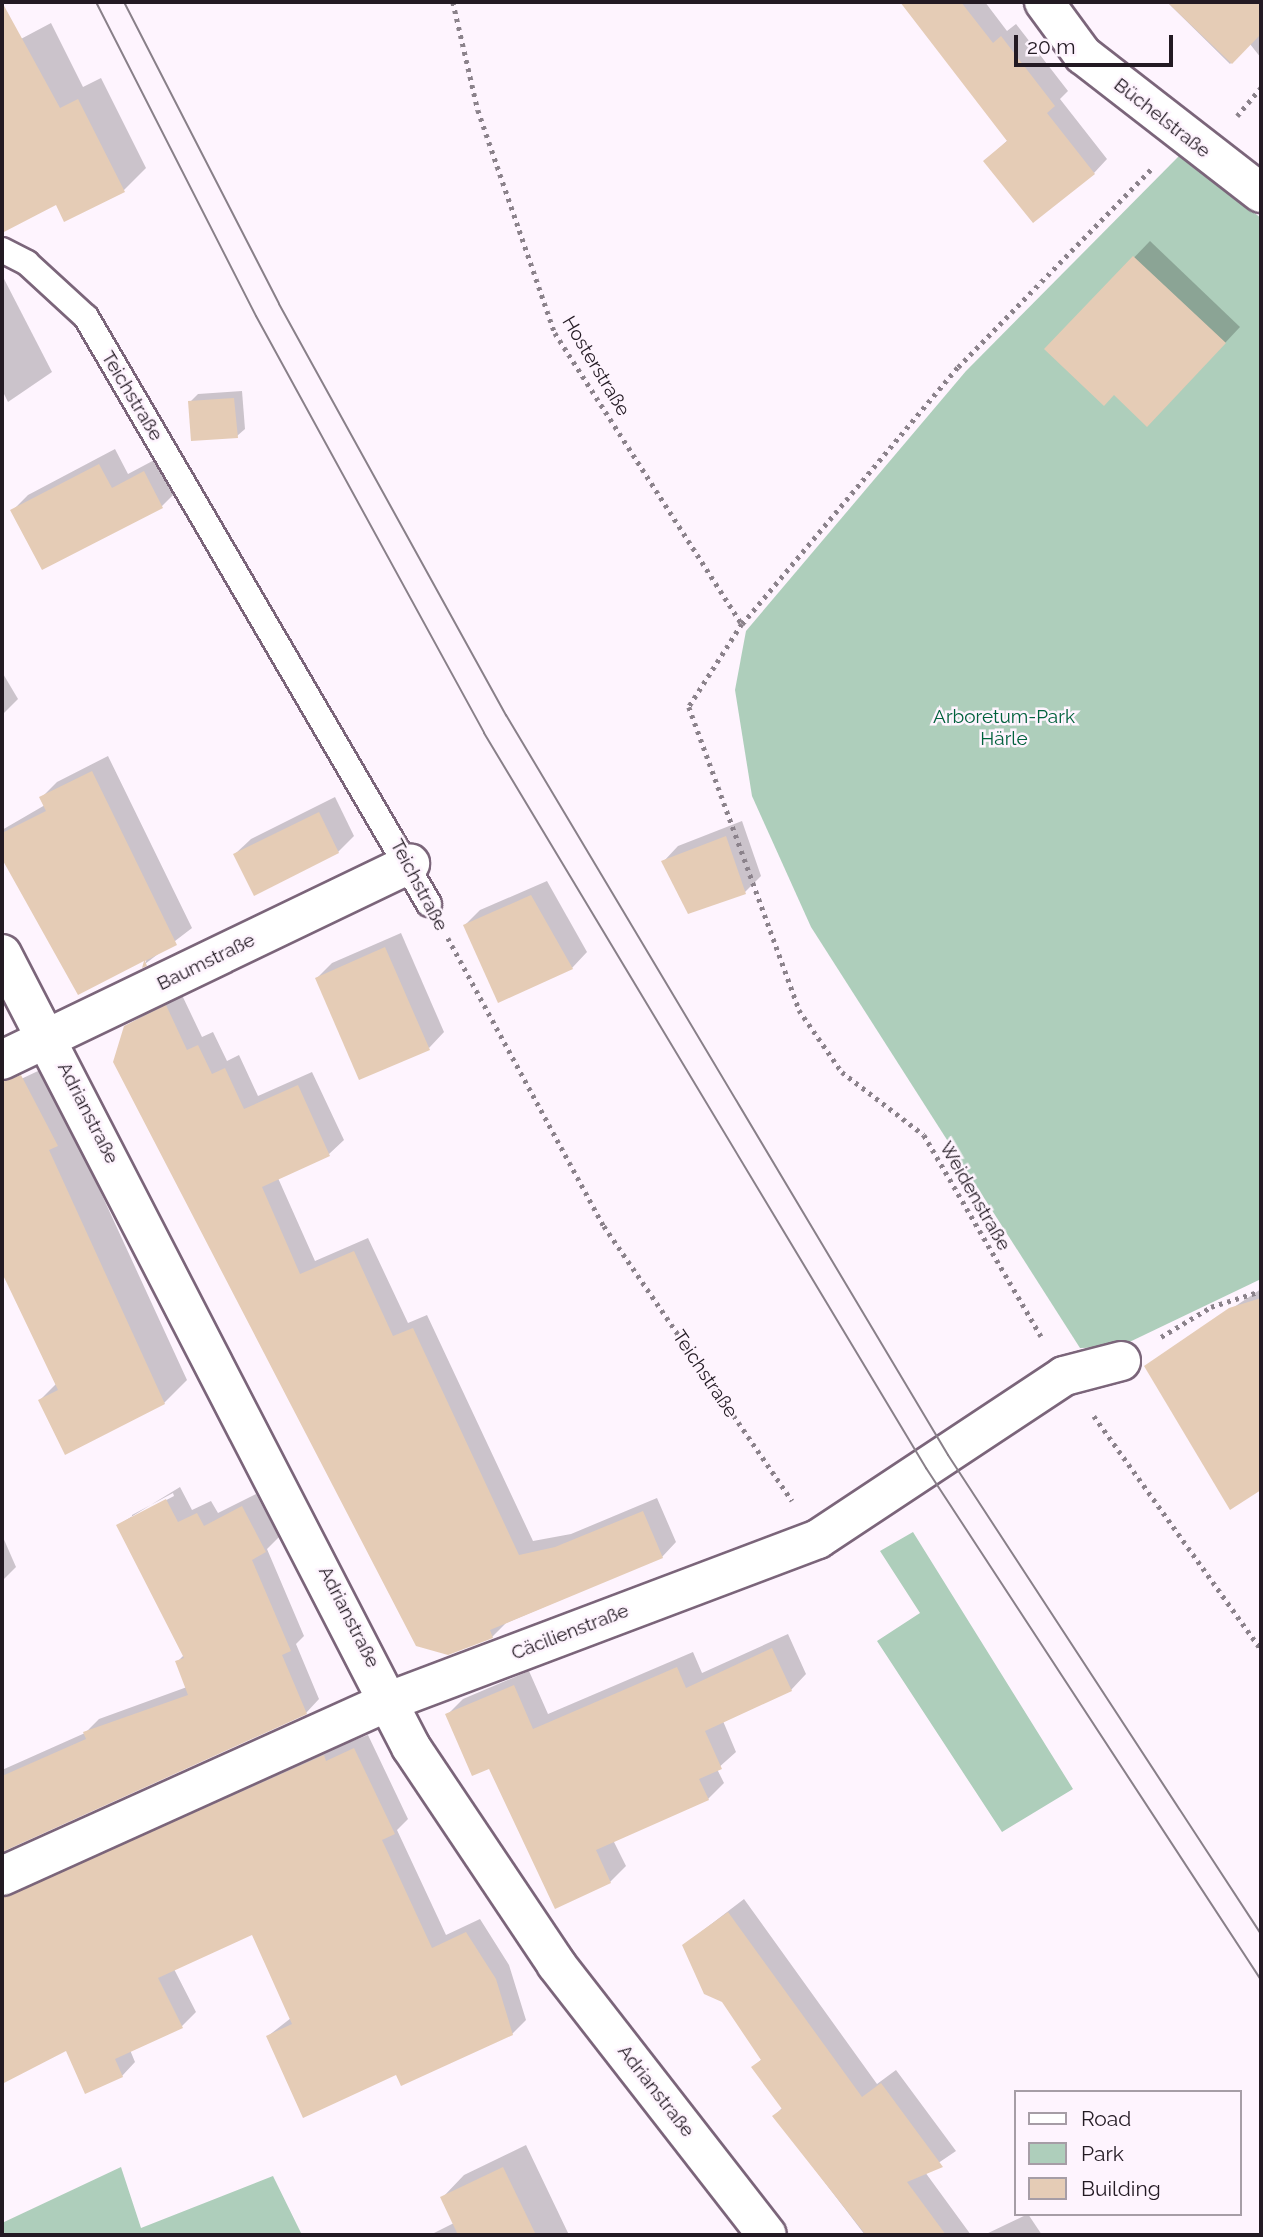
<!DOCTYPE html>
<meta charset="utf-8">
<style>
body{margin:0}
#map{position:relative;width:1263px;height:2237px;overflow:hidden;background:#fef4fe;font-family:Raleway,sans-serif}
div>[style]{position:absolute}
.green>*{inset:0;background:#aecebb}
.shadow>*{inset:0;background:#0003}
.building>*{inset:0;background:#e5ccb6}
.path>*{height:4.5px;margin-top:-2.25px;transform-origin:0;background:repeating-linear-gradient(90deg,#8b828b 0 3.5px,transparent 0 8.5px)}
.roads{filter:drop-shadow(2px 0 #7b657a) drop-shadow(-2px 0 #7b657a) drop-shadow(0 2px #7b657a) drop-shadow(0 -2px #7b657a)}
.service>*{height:24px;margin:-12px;padding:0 12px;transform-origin:12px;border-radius:12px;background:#fff}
.minor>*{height:38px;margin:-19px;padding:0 19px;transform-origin:19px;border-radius:19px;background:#fff}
.tram>*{height:2px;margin:-1px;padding:0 1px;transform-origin:1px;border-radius:1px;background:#898089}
span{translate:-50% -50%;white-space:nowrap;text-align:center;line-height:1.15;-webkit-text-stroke:5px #fef4fe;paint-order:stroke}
.street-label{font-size:19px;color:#231a23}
.park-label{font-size:19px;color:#00613c}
.frame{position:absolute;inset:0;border:4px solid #231a23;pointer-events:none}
.legend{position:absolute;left:1014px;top:2090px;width:228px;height:126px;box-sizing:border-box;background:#fef4fe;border:2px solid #a69da6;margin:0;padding:9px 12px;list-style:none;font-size:21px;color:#231a23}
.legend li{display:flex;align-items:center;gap:14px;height:35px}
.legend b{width:35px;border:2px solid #a69da6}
.scale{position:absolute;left:1014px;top:35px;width:159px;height:32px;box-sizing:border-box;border:4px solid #231a23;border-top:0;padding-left:9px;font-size:21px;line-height:24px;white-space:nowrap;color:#231a23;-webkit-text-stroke:5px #fef4fe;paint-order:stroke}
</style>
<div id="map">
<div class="green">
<i style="clip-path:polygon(1179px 156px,1261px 218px,1261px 1279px,1119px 1347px,1080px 1348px,811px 927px,752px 796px,735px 690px,746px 631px,966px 371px)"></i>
<i style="clip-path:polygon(913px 1532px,1073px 1789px,1002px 1832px,877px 1641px,920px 1613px,880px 1551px)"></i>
<i style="clip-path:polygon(121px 2167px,141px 2228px,273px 2176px,302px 2235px,2px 2235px,2px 2223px)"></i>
</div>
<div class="shadow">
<i style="clip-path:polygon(901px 2px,985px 2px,1007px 31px,1016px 24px,1068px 91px,1060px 99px,1107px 159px,1094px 173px,985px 161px,1008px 140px)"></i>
<i style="clip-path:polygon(1167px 2px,1261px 2px,1261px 58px,1250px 44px,1230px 64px)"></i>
<i style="clip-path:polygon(51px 23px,83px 87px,101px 78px,146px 168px,124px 190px,57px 203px,28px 218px,2px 169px,2px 49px)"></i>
<i style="clip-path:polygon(1150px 241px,1240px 327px,1163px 409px,1114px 393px,1046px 349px)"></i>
<i style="clip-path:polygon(2px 275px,52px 372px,8px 402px,2px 390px)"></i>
<i style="clip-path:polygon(242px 391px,245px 429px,237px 436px,190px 402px,198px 394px)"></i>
<i style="clip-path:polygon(115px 449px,128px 474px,160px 457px,177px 491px,162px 506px,12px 511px,28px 495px)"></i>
<i style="clip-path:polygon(2px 672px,18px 699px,2px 715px)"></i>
<i style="clip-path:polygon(108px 756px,192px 928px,145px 964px,147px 958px,79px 992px,2px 854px,2px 830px,45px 805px,41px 798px,57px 782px)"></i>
<i style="clip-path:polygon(335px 797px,354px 836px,338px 852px,255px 893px,235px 854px,251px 839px)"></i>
<i style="clip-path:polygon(742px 821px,761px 876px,745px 892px,663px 862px,678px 846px)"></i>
<i style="clip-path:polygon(547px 881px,587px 952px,572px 968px,465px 925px,480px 910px)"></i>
<i style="clip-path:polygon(401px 933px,444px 1032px,429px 1048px,317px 978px,332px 963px)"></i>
<i style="clip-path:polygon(181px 993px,202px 1037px,213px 1032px,227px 1061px,239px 1055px,258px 1096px,312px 1072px,344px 1140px,329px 1154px,278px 1178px,315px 1261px,368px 1238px,408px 1323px,427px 1315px,533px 1541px,571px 1534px,657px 1498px,676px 1542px,662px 1557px,506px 1623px,492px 1637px,126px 1026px)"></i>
<i style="clip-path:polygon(38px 1071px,56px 1077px,72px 1130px,187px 1380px,164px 1403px,40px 1400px,56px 1384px,2px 1268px,2px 1088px)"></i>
<i style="clip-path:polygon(1261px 1289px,1261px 1488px,1231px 1508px,1146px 1366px)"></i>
<i style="clip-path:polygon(evenodd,180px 1487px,192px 1510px,211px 1501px,218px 1513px,256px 1494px,279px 1537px,267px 1549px,304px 1636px,296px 1644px,319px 1699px,306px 1713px,2px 1850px,2px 1770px,85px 1733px,99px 1719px,187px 1687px,177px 1662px,185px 1654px,118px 1525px,180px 1487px,173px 1493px,174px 1496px,132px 1518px,132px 1515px,173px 1493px)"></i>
<i style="clip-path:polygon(2px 1535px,16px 1567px,2px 1581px)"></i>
<i style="clip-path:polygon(788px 1634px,806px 1674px,791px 1690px,723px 1721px,736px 1752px,717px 1769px,724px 1783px,708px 1799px,613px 1840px,626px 1866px,610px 1882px,489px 1767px,447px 1715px,463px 1699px,529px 1671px,548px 1714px,693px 1652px,702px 1673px)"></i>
<i style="clip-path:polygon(368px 1735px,408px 1819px,397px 1830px,446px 1935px,480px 1919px,509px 1965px,526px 2020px,512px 2034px,397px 2072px,268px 2036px,291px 2018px,252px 1932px,174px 1969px,196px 2012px,182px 2026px,130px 2050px,135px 2062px,122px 2076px,67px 2049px,2px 2082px,2px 1876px)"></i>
<i style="clip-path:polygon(744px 1899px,877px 2084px,896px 2070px,956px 2151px,925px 2172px,971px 2235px,865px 2235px,774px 2116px,783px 2107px,753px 2067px,762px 2059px,684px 1945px)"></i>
<i style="clip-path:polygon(526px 2145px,569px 2235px,430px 2235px,454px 2223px,442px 2198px,464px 2175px)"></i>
<i style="clip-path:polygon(1028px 2214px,1042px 2235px,1053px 2235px,984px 2235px)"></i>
</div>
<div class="building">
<i style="clip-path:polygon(2px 2px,60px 108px,78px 99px,125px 192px,64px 222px,56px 205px,2px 233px)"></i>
<i style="clip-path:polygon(900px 2px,961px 2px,993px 43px,1001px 36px,1055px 106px,1047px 113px,1095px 174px,1033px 223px,983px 161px,1007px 141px)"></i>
<i style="clip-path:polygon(1167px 2px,1261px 2px,1261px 34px,1232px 64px)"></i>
<i style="clip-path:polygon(1133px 256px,1226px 343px,1147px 427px,1114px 395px,1104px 406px,1044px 349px)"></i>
<i style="clip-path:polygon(234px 398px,238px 438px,191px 441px,188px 401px)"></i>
<i style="clip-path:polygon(99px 464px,112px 488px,144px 471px,163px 508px,42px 570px,10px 510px)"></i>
<i style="clip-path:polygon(92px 771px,177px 945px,145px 961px,147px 966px,142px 968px,144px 961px,78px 995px,2px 859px,2px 833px,46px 811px,39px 797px)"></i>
<i style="clip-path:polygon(319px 812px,339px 853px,254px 896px,233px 854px)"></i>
<i style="clip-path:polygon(726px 836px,746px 894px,688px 914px,661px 861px)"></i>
<i style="clip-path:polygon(531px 895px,573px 969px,498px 1003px,463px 925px)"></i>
<i style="clip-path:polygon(385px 947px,430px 1050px,359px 1080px,315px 978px)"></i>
<i style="clip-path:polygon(166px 1005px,187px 1050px,198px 1045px,212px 1074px,225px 1068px,244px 1109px,298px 1085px,330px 1156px,262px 1187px,300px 1274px,354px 1251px,393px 1336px,413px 1328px,519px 1555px,555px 1547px,643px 1511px,663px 1558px,490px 1630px,493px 1638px,448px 1655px,416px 1646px,113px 1062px,124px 1026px)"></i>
<i style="clip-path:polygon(21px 1075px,58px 1146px,49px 1150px,165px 1404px,65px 1455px,38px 1400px,58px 1390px,2px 1273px,2px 1082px)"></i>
<i style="clip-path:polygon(1261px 1298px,1261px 1490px,1230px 1510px,1144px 1366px,1229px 1308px)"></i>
<i style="clip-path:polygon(166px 1499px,178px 1522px,197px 1513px,204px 1526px,242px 1506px,266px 1552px,252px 1560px,291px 1651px,282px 1655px,307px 1714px,2px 1852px,2px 1776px,86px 1739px,83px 1732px,188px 1695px,175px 1661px,184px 1658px,116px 1525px)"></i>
<i style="clip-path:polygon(772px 1648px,792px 1691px,705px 1731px,722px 1769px,699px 1779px,709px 1800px,596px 1850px,611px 1883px,555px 1909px,489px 1769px,472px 1776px,445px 1714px,514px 1685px,533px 1729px,677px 1667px,686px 1688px)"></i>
<i style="clip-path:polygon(354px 1748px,395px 1834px,382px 1840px,432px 1948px,466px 1932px,496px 1979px,513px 2035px,401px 2086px,396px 2075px,303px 2118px,266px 2036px,292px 2024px,252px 1935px,158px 1978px,183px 2028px,115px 2059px,123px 2077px,85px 2094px,66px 2051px,2px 2084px,2px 1898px,324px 1755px,326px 1761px)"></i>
<i style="clip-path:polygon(728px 1912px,862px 2097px,881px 2083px,943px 2167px,907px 2182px,946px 2235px,866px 2235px,772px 2116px,782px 2109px,751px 2067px,761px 2060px,722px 2002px,704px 1994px,682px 1945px)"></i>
<i style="clip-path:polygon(503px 2167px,536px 2235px,458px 2235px,440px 2197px)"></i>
</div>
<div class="path">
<i style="left:453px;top:2px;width:111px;rotate:77deg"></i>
<i style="left:478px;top:110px;width:236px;rotate:71deg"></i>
<i style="left:555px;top:333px;width:346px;rotate:57.3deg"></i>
<i style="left:742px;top:624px;width:98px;rotate:122.6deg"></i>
<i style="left:689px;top:707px;width:322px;rotate:70deg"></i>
<i style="left:799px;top:1010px;width:75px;rotate:55.3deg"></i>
<i style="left:842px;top:1072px;width:103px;rotate:37.5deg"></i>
<i style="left:924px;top:1135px;width:233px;rotate:59.8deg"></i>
<i style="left:1237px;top:116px;width:38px;rotate:-50deg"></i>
<i style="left:742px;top:624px;width:336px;rotate:-50deg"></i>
<i style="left:958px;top:367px;width:279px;rotate:-45.7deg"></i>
<i style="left:448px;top:938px;width:328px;rotate:61.6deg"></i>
<i style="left:604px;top:1226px;width:333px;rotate:55.6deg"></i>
<i style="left:1161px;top:1337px;width:58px;rotate:-31deg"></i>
<i style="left:1211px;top:1307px;width:52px;rotate:-17.7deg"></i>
<i style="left:1094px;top:1416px;width:287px;rotate:54.4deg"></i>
</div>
<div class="roads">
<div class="service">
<i style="left:2px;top:250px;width:28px;rotate:27deg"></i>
<i style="left:27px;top:263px;width:80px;rotate:42.5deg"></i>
<i style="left:86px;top:317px;width:680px;rotate:59.7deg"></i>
</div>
<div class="minor">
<i style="left:1044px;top:2px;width:66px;rotate:53.7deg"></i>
<i style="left:1083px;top:55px;width:225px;rotate:37.8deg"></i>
<i style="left:2px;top:954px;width:892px;rotate:62.72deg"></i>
<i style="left:411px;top:1747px;width:261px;rotate:56.2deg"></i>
<i style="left:556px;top:1964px;width:343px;rotate:52.1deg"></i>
<i style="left:2px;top:1060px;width:453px;rotate:-25.7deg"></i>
<i style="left:2px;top:1876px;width:428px;rotate:-24.3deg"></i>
<i style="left:392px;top:1700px;width:455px;rotate:-20.7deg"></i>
<i style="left:818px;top:1539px;width:295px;rotate:-33.5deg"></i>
<i style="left:1064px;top:1376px;width:59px;rotate:-14.7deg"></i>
</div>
</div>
<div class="tram">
<i style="left:96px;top:2px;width:352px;rotate:63deg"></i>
<i style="left:256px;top:316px;width:475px;rotate:61.3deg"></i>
<i style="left:484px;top:733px;width:858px;rotate:58.98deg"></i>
<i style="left:926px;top:1468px;width:612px;rotate:56.8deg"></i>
<i style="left:124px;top:2px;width:339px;rotate:62.8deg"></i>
<i style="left:279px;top:304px;width:470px;rotate:61.1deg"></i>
<i style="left:506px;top:715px;width:862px;rotate:59.15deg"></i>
<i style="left:948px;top:1455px;width:572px;rotate:56.84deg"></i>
</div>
<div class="street-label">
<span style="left:1162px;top:118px;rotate:38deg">Büchelstraße</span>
<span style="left:596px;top:366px;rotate:59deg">Hosterstraße</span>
<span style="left:132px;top:396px;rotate:59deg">Teichstraße</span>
<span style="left:419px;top:885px;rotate:62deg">Teichstraße</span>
<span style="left:206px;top:962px;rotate:-26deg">Baumstraße</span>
<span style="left:88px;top:1113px;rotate:63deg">Adrianstraße</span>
<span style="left:975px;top:1196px;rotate:60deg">Weidenstraße</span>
<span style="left:705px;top:1374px;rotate:56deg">Teichstraße</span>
<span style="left:349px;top:1617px;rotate:63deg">Adrianstraße</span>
<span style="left:570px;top:1632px;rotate:-21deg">Cäcilienstraße</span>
<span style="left:656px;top:2091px;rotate:52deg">Adrianstraße</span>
</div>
<div class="park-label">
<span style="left:1004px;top:728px">Arboretum-Park<br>Härle</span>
</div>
<div class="frame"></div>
<ul class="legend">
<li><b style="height:9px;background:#fff"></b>Road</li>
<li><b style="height:19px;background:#aecebb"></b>Park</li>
<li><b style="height:19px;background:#e5ccb6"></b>Building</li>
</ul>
<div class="scale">20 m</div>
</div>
